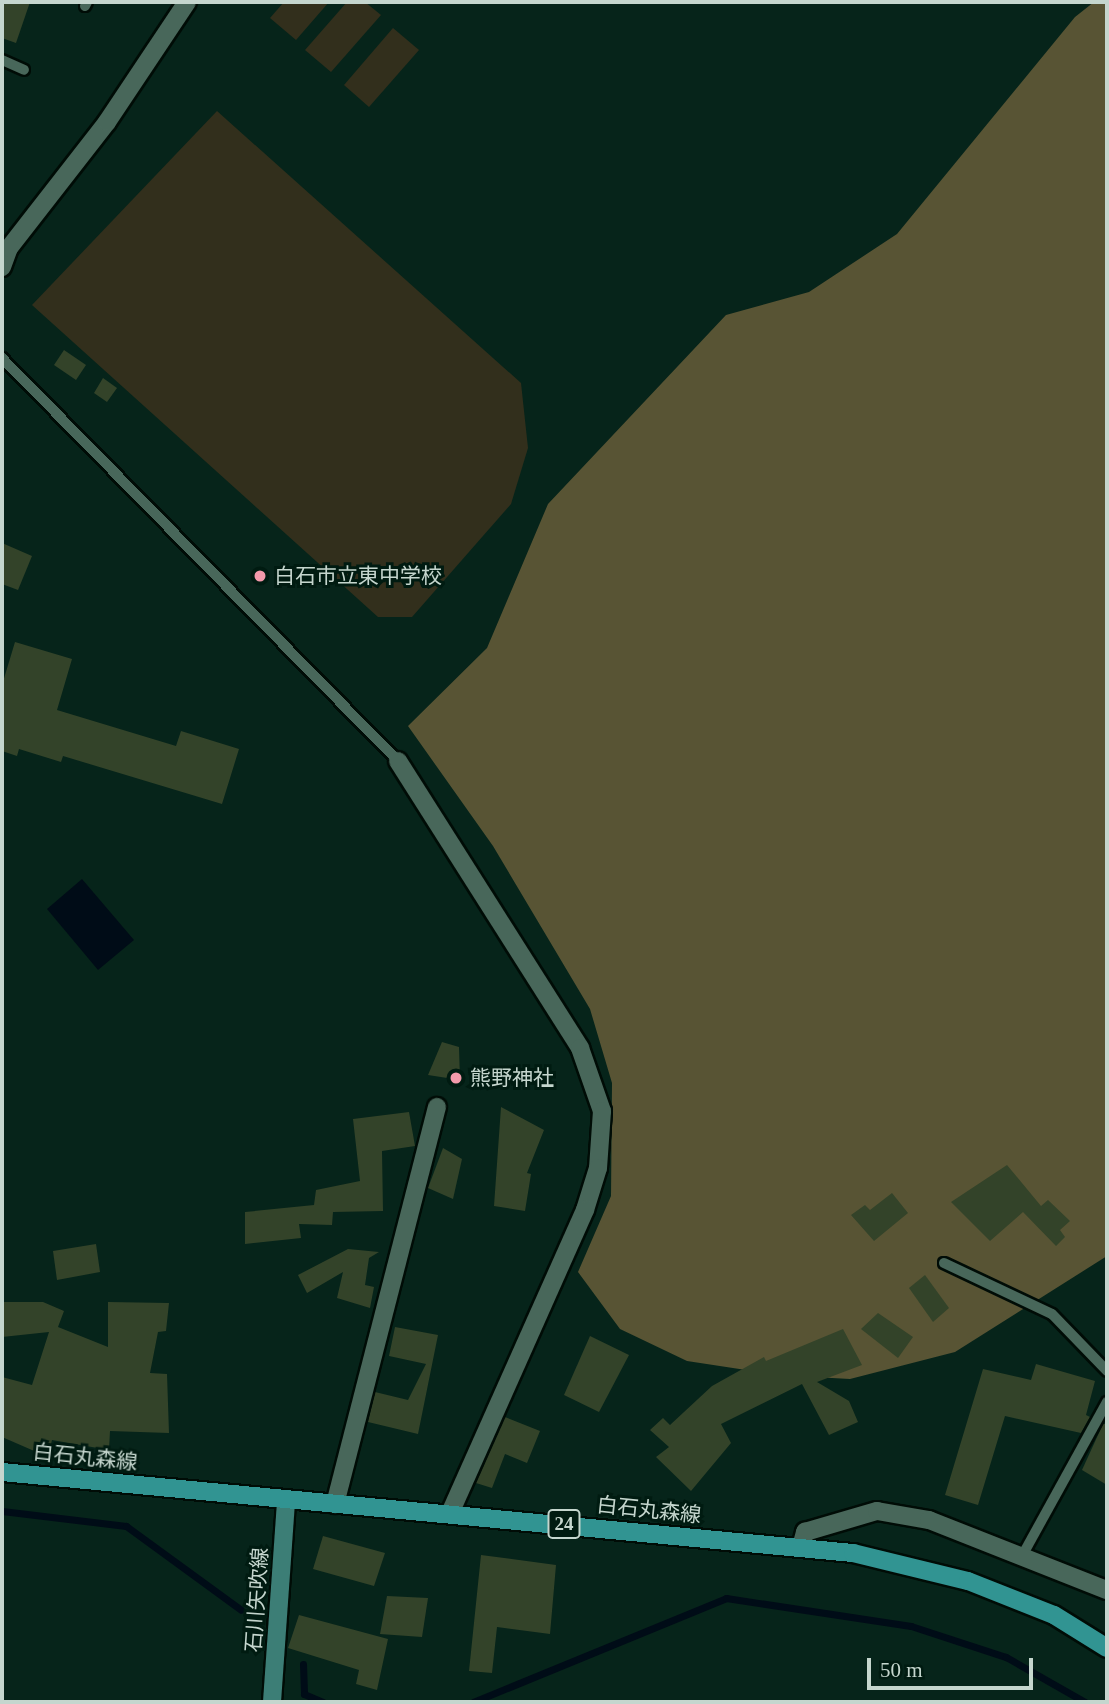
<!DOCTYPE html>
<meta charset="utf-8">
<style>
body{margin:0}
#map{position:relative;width:1109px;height:1704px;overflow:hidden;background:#06241a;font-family:"Times New Roman","Noto Sans JP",serif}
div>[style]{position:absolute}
.green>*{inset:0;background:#322f1c}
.forest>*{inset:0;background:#585434}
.water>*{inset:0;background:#000c17}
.stream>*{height:7px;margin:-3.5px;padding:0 3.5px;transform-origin:3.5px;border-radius:3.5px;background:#000c17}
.building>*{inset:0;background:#334329}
.roads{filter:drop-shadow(2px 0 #000c06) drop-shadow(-2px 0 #000c06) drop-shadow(0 2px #000c06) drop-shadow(0 -2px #000c06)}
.service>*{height:10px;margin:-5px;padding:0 5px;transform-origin:5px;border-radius:5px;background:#48675a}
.minor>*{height:18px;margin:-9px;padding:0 9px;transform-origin:9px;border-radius:9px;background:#48675a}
.secondary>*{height:18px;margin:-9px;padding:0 9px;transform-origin:9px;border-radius:9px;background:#3c7e76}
.primary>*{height:18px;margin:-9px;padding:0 9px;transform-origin:9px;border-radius:9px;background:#319492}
.dots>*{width:19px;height:19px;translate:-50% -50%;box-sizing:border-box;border:4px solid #001b11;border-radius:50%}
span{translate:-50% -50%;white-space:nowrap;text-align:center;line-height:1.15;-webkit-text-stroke:6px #001b11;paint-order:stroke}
.shield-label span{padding:2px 5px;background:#001b11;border:2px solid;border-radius:5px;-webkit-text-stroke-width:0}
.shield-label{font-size:19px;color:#c5d6ce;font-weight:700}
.poi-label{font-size:21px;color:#c5d6ce}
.left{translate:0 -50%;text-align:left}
.street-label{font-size:21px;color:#c5d6ce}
.frame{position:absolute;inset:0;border:4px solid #c5d6ce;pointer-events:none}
.scale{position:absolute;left:867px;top:1658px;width:166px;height:32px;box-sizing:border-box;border:4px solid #c5d6ce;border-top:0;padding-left:9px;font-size:21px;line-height:24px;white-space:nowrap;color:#c5d6ce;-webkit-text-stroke:5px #001b11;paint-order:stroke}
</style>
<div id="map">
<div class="green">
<i style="clip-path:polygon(284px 2px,329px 2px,296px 40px,270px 18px)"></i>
<i style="clip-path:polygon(347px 2px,365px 2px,381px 15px,331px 72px,305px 50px)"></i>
<i style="clip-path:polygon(393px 28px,419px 50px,369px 107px,344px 85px)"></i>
<i style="clip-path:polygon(217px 111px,521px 383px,528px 448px,511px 504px,412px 617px,378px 617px,32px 305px)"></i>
</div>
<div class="forest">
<i style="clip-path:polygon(1094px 2px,1107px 2px,1107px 1256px,955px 1352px,850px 1379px,778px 1375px,687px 1361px,620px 1329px,578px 1272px,611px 1196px,612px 1083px,590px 1009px,493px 846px,408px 726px,487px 648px,548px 504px,726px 315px,809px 292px,897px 234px,1075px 17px)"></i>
</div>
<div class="water">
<i style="clip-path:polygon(82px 879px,134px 940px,98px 970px,47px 909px)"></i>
</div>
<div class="stream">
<i style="left:2px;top:1511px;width:125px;rotate:6.9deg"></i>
<i style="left:126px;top:1526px;width:142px;rotate:36.1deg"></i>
<i style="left:303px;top:1664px;width:30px;rotate:88deg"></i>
<i style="left:304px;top:1694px;width:21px;rotate:23deg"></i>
<i style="left:473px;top:1702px;width:274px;rotate:-22.3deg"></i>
<i style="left:726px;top:1598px;width:187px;rotate:8.6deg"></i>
<i style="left:911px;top:1626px;width:100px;rotate:18.1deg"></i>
<i style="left:1006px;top:1657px;width:91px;rotate:29.7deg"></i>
</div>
<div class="building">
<i style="clip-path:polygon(2px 2px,30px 2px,16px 43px,2px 38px)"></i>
<i style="clip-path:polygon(64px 350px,86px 365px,76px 380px,54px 365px)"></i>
<i style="clip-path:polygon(103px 378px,117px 388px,107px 402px,94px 393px)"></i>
<i style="clip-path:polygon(2px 543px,32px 556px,18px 590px,2px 584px)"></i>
<i style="clip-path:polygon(15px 642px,72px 659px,57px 710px,176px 746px,181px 731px,239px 749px,222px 804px,63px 756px,61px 762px,19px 749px,17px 756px,2px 751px,2px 685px)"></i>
<i style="clip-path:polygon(442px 1042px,459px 1047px,460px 1080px,428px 1075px)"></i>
<i style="clip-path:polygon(501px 1107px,544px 1130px,527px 1173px,531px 1174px,525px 1211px,494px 1206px)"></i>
<i style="clip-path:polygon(409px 1112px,415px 1146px,382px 1151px,383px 1211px,333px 1212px,332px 1225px,299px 1224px,301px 1238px,245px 1244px,245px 1212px,314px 1205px,316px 1190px,360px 1181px,353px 1119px)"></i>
<i style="clip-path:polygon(443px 1148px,462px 1159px,453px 1199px,428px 1188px)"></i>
<i style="clip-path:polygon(1007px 1165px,1041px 1206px,1048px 1200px,1070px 1221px,1060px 1230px,1065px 1237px,1056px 1246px,1023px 1212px,990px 1241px,951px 1202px)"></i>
<i style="clip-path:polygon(892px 1193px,908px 1213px,874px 1241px,851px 1215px,865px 1205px,870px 1210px)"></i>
<i style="clip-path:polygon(96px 1244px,100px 1272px,57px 1280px,53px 1251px)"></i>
<i style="clip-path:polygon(348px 1249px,379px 1252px,369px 1258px,365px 1285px,374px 1287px,370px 1308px,337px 1298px,343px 1272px,307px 1293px,298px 1275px)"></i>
<i style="clip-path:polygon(925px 1275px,949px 1308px,933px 1322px,909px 1288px)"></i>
<i style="clip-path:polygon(2px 1302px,43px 1302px,64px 1311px,58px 1327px,108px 1347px,108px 1302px,169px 1303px,166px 1331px,158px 1332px,150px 1373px,167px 1374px,169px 1433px,110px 1431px,109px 1450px,52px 1440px,48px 1457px,2px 1437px,2px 1377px,32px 1385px,49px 1332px,2px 1337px)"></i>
<i style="clip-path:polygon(878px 1313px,913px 1337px,898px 1358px,861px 1329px)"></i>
<i style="clip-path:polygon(395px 1327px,438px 1335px,418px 1434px,368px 1422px,375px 1392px,408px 1400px,426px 1364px,389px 1356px)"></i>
<i style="clip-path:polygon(843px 1329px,862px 1365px,817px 1382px,849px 1401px,858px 1422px,829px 1435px,802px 1384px,721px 1424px,731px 1443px,691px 1491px,656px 1457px,669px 1447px,650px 1430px,663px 1418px,670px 1425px,712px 1386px,764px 1357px,766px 1361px)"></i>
<i style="clip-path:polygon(590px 1336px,629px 1355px,599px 1412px,564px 1395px)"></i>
<i style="clip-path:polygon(1036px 1364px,1095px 1381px,1086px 1415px,1090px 1417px,1081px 1433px,1005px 1416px,978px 1505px,945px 1495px,983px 1369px,1031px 1380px)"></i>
<i style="clip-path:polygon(505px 1417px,540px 1431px,527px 1463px,505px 1454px,492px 1488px,476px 1483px)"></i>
<i style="clip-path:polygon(1103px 1424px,1107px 1424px,1107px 1485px,1082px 1470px)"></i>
<i style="clip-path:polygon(323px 1536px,385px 1553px,374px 1586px,313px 1569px)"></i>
<i style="clip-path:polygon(481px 1555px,556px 1565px,550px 1634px,497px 1627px,492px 1673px,469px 1671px)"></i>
<i style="clip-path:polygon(387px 1596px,428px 1598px,422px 1637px,380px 1634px)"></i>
<i style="clip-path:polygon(299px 1615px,388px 1639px,377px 1690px,356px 1684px,359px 1670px,288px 1648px)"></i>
</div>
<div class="roads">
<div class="service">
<i style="left:85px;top:6px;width:4px;rotate:-63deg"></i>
<i style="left:2px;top:60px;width:24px;rotate:24deg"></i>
<i style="left:2px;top:358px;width:565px;rotate:45.5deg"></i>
<i style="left:944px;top:1263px;width:119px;rotate:25.3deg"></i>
<i style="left:1052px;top:1314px;width:79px;rotate:46deg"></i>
<i style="left:1022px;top:1556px;width:176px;rotate:-61.1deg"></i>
</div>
<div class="minor">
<i style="left:2px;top:267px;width:20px;rotate:-70deg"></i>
<i style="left:9px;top:248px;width:160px;rotate:-52.1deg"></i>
<i style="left:107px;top:122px;width:144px;rotate:-56.3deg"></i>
<i style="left:398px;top:761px;width:340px;rotate:57.6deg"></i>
<i style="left:580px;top:1048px;width:67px;rotate:70.8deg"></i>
<i style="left:602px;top:1111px;width:57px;rotate:94deg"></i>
<i style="left:598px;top:1168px;width:44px;rotate:107.2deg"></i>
<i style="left:585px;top:1210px;width:332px;rotate:114deg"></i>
<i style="left:335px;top:1504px;width:410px;rotate:-75.6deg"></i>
<i style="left:801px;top:1547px;width:16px;rotate:-75deg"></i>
<i style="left:805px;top:1532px;width:75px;rotate:-16.3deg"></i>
<i style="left:877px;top:1511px;width:53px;rotate:9.8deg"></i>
<i style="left:929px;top:1520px;width:191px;rotate:21.5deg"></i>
</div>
<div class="secondary">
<i style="left:272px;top:1702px;width:202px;rotate:-86deg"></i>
</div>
<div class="primary">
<i style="left:2px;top:1472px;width:855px;rotate:5.44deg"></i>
<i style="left:853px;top:1553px;width:118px;rotate:13.7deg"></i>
<i style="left:968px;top:1581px;width:92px;rotate:21.6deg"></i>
<i style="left:1054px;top:1615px;width:62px;rotate:31.9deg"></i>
</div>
</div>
<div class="dots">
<i style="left:260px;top:576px;background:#f39aab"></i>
<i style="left:456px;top:1078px;background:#f39aab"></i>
</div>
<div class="shield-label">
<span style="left:564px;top:1524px">24</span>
</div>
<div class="poi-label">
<span class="left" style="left:274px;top:576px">白石市立東中学校</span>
<span class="left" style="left:470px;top:1078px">熊野神社</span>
</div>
<div class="street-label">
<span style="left:85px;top:1457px;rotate:6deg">白石丸森線</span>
<span style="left:649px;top:1510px;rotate:6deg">白石丸森線</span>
<span style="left:257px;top:1600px;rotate:-86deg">石川矢吹線</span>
</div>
<div class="frame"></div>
<div class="scale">50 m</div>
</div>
